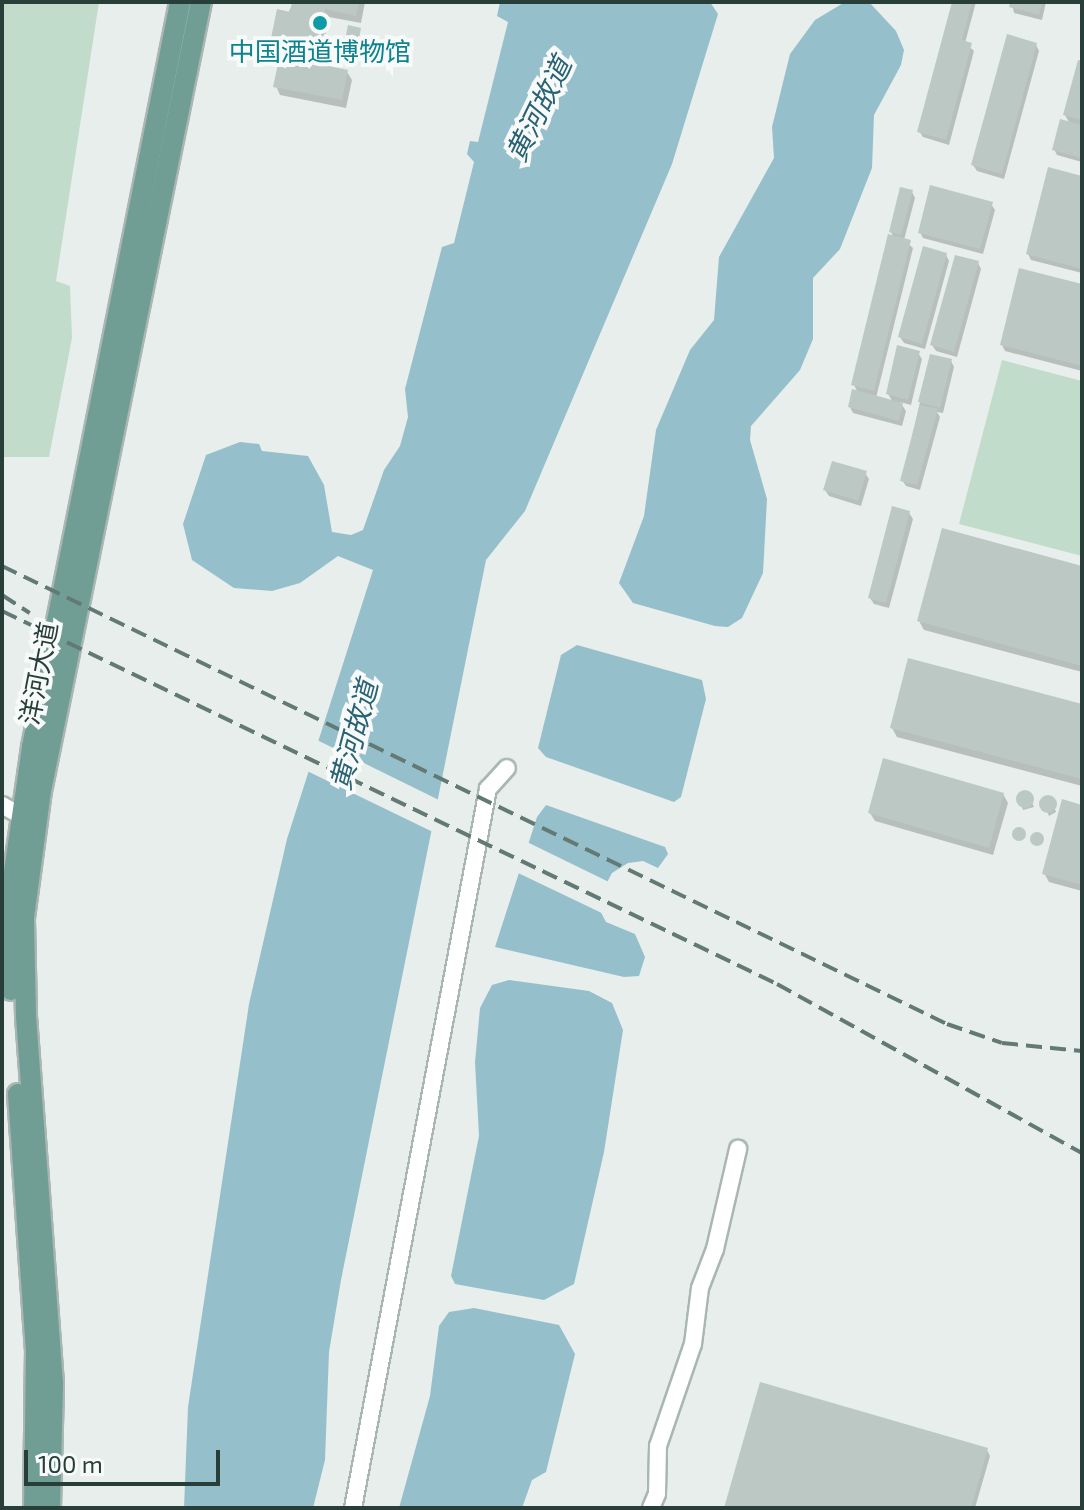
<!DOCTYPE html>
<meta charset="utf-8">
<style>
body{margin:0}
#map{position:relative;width:1084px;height:1510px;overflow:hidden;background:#e7eeeb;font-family:"Exo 2","Noto Sans SC",sans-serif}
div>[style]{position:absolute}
.green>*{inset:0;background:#c2dccb}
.water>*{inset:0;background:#96bfcc}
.pier>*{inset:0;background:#e7eeeb}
.shadow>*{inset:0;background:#0003}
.building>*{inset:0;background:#bcc8c4}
.round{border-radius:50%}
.roads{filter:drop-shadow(2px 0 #aab6b2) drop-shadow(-2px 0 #aab6b2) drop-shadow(0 2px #aab6b2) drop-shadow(0 -2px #aab6b2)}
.minor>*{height:16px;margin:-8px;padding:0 8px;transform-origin:8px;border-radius:8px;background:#fff}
.major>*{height:20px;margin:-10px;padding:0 10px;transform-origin:10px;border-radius:10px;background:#709e95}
.rail>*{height:4px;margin-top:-2px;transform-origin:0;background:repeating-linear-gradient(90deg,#627974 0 16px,transparent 0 24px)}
.dots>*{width:22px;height:22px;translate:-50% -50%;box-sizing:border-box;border:4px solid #f7faf9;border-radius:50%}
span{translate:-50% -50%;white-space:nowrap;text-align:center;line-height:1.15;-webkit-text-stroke:8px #f7faf9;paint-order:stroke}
.culture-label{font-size:26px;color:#0d838f}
.street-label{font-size:26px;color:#273e39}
.water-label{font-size:28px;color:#286274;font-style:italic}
.frame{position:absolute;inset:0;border:4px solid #273e39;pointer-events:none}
.scale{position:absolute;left:24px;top:1450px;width:196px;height:36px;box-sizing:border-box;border:4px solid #273e39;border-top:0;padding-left:10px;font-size:24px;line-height:28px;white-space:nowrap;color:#273e39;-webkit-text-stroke:6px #f7faf9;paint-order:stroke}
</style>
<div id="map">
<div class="green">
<i style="clip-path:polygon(2px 2px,99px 2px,56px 281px,70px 286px,72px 338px,49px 457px,2px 457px)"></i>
<i style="clip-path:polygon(1002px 360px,1082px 381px,1082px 556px,959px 524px)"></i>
</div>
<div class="water">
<i style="clip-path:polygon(500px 2px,710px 2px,718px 14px,672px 164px,525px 511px,486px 560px,341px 1280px,329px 1352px,325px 1460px,313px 1508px,184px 1508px,188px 1407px,249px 1004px,287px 839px,373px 570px,338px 556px,300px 583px,272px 591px,234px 588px,192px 560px,183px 524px,206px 455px,240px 442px,259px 444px,262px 451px,308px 456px,324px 485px,332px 532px,351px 535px,363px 530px,384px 470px,400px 446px,408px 417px,405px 389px,442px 247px,454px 243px,474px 162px,467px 154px,470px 141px,478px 142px,508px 22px,497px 16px)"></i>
<i style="clip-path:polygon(845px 2px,869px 2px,896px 31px,904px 50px,901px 65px,874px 115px,872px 168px,840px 249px,813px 278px,813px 339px,800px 370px,751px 426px,750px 440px,767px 499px,763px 573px,742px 618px,728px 627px,715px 626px,633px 603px,619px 583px,644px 516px,656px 430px,690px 350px,714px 320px,719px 257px,774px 158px,772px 127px,790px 54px,815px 20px)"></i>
<i style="clip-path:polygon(577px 645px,702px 680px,706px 699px,681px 797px,674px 802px,546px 757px,538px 748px,561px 655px)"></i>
<i style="clip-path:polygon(546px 805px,665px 847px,668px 854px,658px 868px,643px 861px,628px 863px,612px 873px,596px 903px,606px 922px,635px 934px,645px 957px,639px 976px,624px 977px,495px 947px,537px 817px)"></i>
<i style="clip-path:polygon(509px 980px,589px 991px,612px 1003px,623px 1030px,604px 1152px,574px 1284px,544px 1300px,455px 1284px,451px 1276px,479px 1136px,475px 1062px,480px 1008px,492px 985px)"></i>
<i style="clip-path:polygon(474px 1308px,559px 1325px,575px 1354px,546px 1472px,532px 1480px,522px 1508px,399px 1508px,430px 1396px,439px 1326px,449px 1312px)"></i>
</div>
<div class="pier">
<i style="clip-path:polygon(315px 739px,441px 801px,435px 833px,305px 770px)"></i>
<i style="clip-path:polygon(525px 841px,611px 883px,600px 903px,608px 916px,516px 872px)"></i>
</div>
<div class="shadow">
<i style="clip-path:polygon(294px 2px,365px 2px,361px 23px,329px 17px,319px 66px,347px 72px,352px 80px,346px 108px,280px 95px,276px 86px,282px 52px,272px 42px)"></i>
<i style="clip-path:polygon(954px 2px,976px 2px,965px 43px,974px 51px,949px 145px,923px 137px,919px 131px)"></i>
<i style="clip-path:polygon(1012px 2px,1046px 2px,1042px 20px,1014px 13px)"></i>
<i style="clip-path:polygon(360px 30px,356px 62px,346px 60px,344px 56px)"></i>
<i style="clip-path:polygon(1036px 45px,1039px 51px,1004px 179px,977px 171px,973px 165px)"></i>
<i style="clip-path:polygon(1082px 63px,1082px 162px,1057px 155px,1054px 149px,1070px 124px,1065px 115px)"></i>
<i style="clip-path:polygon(1082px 178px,1082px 273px,1031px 260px,1028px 254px)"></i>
<i style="clip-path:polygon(912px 192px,915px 198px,904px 240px,913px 248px,876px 398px,893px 402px,888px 394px,918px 353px,922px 359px,911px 405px,900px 402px,906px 411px,902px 426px,853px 413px,850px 407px,858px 393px,854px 385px,894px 238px,891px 232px)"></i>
<i style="clip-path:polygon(991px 204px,995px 210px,983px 254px,923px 238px,920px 232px)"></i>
<i style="clip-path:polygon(946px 255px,949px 261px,925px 349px,904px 343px,900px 337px)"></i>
<i style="clip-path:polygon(978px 263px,981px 269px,957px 357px,936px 351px,932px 345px)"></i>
<i style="clip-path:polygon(1082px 286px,1082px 371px,1005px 351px,1002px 345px)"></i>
<i style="clip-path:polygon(951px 361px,954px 367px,943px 413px,937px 412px,940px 417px,920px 490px,906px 486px,902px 480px,920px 402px)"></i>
<i style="clip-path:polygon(865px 473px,869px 479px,861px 506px,829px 496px,825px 490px)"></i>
<i style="clip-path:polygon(909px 513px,913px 519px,889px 608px,874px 604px,870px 598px)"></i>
<i style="clip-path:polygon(1082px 568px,1082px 672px,924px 630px,919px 621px)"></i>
<i style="clip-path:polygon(1082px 706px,1082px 786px,897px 737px,892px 728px)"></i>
<i style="clip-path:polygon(1028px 793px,1034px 807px,1023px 810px,1019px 796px)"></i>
<i style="clip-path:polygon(1003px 794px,1008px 803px,993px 855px,875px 821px,870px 813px)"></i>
<i style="clip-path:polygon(1051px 798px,1056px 812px,1049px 816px,1042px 801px)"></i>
<i style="clip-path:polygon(1082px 807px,1082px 891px,1049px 882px,1044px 873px)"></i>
<i style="clip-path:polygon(1016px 831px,1022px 831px,1023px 839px,1016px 839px)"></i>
<i style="clip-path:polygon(1034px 836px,1041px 836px,1042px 844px,1034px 843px)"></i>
<i style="clip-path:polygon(987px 1450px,990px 1456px,975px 1508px,726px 1508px)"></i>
</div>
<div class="building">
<i style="clip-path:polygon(292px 2px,359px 2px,356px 16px,325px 9px,314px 63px,348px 70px,342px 100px,273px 87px,282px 45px,270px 43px,277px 9px,290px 12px)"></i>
<i style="clip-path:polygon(952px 2px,972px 2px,962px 40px,972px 43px,946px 140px,917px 132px)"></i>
<i style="clip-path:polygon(1010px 2px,1042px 2px,1039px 15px,1009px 7px)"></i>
<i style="clip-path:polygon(348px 25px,361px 28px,355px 59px,342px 56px)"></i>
<i style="clip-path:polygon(1007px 34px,1037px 43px,1002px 174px,971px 165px)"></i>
<i style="clip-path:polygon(1078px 60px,1082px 61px,1082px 120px,1063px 115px)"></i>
<i style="clip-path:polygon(1060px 119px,1082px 125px,1082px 158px,1052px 150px)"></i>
<i style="clip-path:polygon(1048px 167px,1082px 176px,1082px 269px,1026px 254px)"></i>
<i style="clip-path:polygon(930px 185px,993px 202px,980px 249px,918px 233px)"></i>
<i style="clip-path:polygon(900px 187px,913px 190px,901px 235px,889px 232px)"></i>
<i style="clip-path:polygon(888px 234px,911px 240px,874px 391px,851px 385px)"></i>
<i style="clip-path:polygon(923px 246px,947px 253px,922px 344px,898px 337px)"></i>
<i style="clip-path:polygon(955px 255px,979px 261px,954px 352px,930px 345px)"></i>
<i style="clip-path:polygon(1019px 268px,1082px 284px,1082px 366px,1000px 345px)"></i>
<i style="clip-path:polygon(897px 345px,920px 351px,908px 400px,886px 394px)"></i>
<i style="clip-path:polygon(930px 354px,952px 359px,940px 408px,918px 402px)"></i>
<i style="clip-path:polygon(852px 389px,903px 403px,899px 421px,848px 407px)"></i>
<i style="clip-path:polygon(920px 405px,938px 409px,917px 485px,900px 481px)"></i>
<i style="clip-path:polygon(832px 461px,867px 471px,858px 501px,823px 490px)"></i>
<i style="clip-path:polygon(892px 506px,910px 511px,886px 603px,868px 598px)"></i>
<i style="clip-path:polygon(942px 528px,1082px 566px,1082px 666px,917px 621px)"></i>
<i style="clip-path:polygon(908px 658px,1082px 704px,1082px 779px,890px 728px)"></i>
<i style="clip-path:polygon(883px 758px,1004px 793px,989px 848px,868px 813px)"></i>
<i class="round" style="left:1016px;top:790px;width:18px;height:18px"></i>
<i class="round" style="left:1039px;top:795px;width:18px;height:18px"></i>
<i style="clip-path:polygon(1062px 799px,1082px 805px,1082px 885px,1042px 874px)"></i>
<i class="round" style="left:1012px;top:827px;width:14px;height:14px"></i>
<i class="round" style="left:1030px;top:832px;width:14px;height:14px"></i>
<i style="clip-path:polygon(760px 1382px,988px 1448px,971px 1508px,724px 1508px)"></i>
</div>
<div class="roads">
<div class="minor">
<i style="left:2px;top:805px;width:22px;rotate:30deg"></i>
<i style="left:353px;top:1508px;width:732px;rotate:-79.37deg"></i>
<i style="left:488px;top:789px;width:28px;rotate:-48deg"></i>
<i style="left:651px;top:1508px;width:15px;rotate:-67deg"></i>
<i style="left:657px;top:1494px;width:48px;rotate:-88.8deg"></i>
<i style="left:658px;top:1446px;width:108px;rotate:-71.1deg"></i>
<i style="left:693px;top:1344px;width:56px;rotate:-82.9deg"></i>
<i style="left:700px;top:1288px;width:42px;rotate:-69deg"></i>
<i style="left:715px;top:1249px;width:103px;rotate:-77deg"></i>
</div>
<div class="major">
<i style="left:11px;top:990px;width:97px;rotate:-90deg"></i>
<i style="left:11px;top:893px;width:148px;rotate:-81.8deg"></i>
<i style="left:32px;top:747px;width:760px;rotate:-78.76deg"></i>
<i style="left:18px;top:1094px;width:256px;rotate:86deg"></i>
<i style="left:36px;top:1349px;width:159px;rotate:90.7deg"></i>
<i style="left:50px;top:1508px;width:124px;rotate:-88.6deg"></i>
<i style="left:53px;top:1384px;width:369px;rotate:-94.2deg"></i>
<i style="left:26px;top:1016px;width:98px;rotate:-91.2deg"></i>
<i style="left:24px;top:918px;width:128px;rotate:-82.4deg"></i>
<i style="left:41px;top:791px;width:805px;rotate:-78.54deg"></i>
</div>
</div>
<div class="rail">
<i style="left:2px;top:566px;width:1050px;rotate:25.86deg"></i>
<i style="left:947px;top:1024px;width:58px;rotate:19.1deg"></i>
<i style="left:1002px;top:1043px;width:80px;rotate:5.7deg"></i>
<i style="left:2px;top:595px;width:33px;rotate:33deg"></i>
<i style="left:2px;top:611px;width:860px;rotate:25.7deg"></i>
<i style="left:777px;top:984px;width:349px;rotate:29deg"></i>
</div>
<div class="dots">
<i style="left:320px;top:23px;background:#0f9aa8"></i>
</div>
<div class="culture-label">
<span style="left:320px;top:51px">中国酒道博物馆</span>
</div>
<div class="street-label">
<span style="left:38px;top:673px;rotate:-79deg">洋河大道</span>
</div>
<div class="water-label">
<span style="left:538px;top:109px;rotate:-64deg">黄河故道</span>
<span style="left:353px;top:735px;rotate:-75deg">黄河故道</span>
</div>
<div class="frame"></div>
<div class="scale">100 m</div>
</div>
